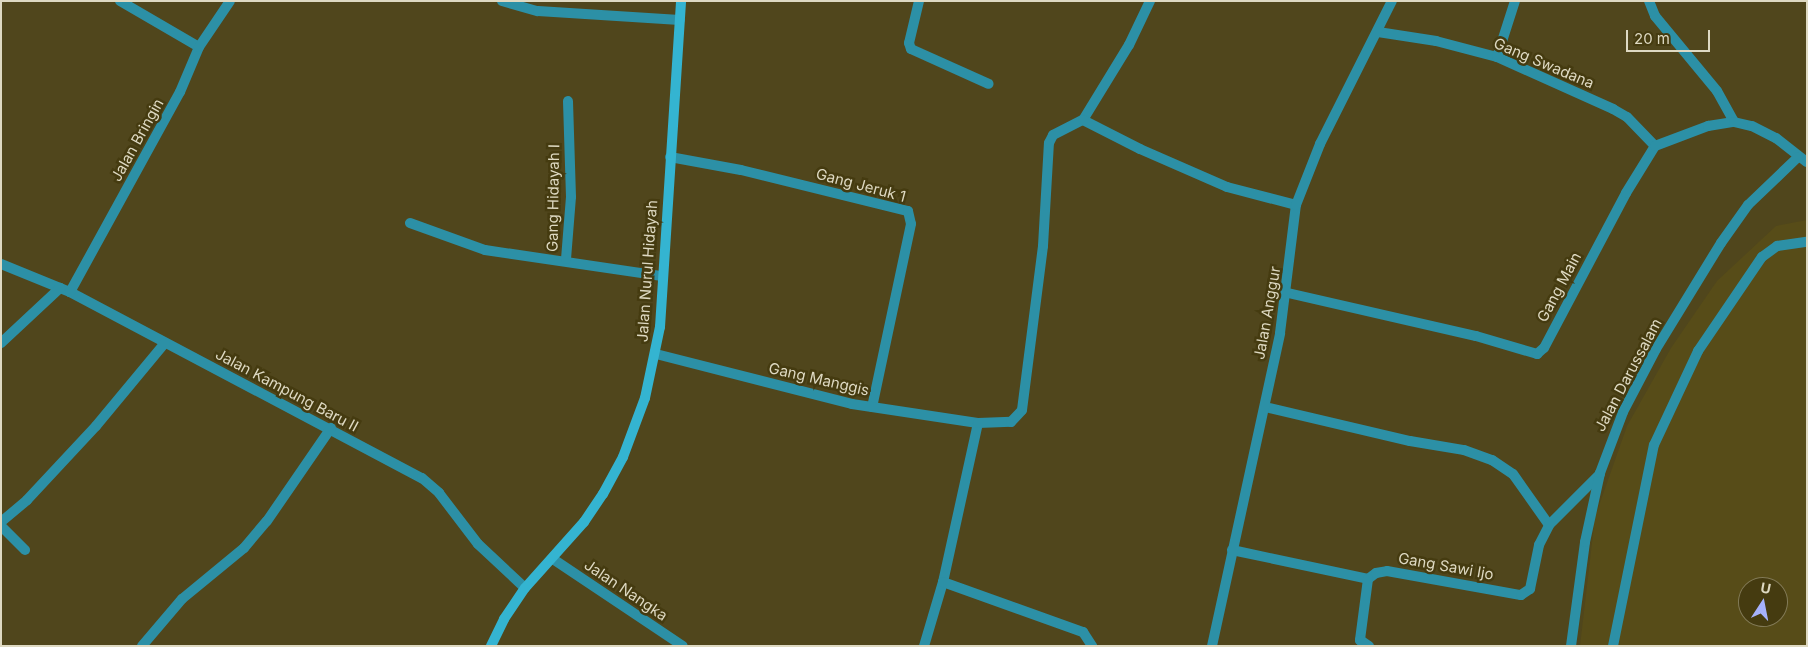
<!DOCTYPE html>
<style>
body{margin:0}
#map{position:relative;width:1808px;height:647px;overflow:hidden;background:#50461c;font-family:Inter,sans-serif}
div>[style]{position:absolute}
.built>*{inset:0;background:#574c18}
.lane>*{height:10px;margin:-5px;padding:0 5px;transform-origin:5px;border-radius:5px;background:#2c90a6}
.street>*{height:10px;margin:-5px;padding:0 5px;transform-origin:5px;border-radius:5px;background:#2c90a6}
.secondary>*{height:10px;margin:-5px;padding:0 5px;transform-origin:5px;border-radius:5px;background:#34b4d1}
span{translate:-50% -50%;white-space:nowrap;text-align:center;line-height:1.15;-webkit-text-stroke:5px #453b10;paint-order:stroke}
.street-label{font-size:15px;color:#ded9c2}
.frame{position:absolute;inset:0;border:2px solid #ded9c2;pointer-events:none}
.north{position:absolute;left:1738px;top:577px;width:50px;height:50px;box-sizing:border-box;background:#453b10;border:1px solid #827a57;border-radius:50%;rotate:11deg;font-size:14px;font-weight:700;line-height:20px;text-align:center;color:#ded9c2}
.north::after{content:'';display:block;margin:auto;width:18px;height:22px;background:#a5b1fc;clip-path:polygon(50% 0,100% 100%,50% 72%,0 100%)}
.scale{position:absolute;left:1626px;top:30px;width:84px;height:22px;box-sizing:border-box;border:2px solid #ded9c2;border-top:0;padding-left:6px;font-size:15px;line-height:18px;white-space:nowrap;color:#ded9c2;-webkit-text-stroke:4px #453b10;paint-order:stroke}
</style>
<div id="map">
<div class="built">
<i style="clip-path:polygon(evenodd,1807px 220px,1807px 646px,1580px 646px,1595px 517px,1627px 426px,1671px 348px,1717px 281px,1776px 226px,1807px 220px,1748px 587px,1778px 587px,1778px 617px,1748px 617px,1748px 587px)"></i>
</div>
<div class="lane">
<i style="left:1613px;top:646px;width:205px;rotate:-78.5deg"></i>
<i style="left:1654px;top:445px;width:104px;rotate:-64.9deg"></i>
<i style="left:1698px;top:351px;width:114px;rotate:-55.8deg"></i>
<i style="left:1762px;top:257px;width:19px;rotate:-36deg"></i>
<i style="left:1777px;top:246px;width:30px;rotate:-8deg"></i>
</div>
<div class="street">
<i style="left:120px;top:1px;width:91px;rotate:30.2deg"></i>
<i style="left:502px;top:1px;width:37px;rotate:16deg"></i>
<i style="left:538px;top:11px;width:142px;rotate:3.6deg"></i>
<i style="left:919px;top:1px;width:43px;rotate:103.4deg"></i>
<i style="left:909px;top:43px;width:6px;rotate:72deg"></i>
<i style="left:911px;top:49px;width:85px;rotate:24.2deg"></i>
<i style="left:1649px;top:1px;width:16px;rotate:68deg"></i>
<i style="left:1655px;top:16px;width:97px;rotate:50.4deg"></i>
<i style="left:1717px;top:91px;width:35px;rotate:61deg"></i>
<i style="left:1378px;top:32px;width:59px;rotate:8.8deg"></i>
<i style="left:1436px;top:41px;width:63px;rotate:14.7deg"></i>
<i style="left:1497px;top:57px;width:127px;rotate:24.1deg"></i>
<i style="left:1613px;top:109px;width:16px;rotate:30deg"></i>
<i style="left:1627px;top:117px;width:40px;rotate:46deg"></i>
<i style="left:1497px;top:57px;width:59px;rotate:-72.2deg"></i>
<i style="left:1083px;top:120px;width:88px;rotate:-58.5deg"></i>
<i style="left:1129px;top:45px;width:49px;rotate:-64.5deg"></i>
<i style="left:670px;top:157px;width:72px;rotate:10.4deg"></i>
<i style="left:741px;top:170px;width:172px;rotate:13.8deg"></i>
<i style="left:908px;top:211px;width:13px;rotate:77deg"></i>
<i style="left:911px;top:224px;width:187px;rotate:102deg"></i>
<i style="left:410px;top:223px;width:80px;rotate:19.8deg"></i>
<i style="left:485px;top:250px;width:179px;rotate:8.4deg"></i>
<i style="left:566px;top:259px;width:62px;rotate:-85.4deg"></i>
<i style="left:571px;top:197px;width:96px;rotate:-91.8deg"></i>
<i style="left:1px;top:264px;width:74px;rotate:22.1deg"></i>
<i style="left:70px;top:292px;width:398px;rotate:27.9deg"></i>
<i style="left:422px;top:478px;width:23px;rotate:41deg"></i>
<i style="left:439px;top:493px;width:64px;rotate:52.6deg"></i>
<i style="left:478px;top:544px;width:64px;rotate:43.1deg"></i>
<i style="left:70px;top:292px;width:228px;rotate:-61.2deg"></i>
<i style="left:180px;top:92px;width:49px;rotate:-67.1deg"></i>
<i style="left:199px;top:47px;width:55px;rotate:-56deg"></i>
<i style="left:1288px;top:293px;width:193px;rotate:12.9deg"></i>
<i style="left:1476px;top:336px;width:64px;rotate:16.4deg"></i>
<i style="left:1537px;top:354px;width:9px;rotate:-41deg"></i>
<i style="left:1544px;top:348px;width:175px;rotate:-62.1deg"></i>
<i style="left:1626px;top:193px;width:55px;rotate:-58.3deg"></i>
<i style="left:1655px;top:146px;width:57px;rotate:-20.7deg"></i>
<i style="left:1708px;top:126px;width:26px;rotate:-9deg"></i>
<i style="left:1734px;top:122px;width:18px;rotate:13deg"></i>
<i style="left:1752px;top:126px;width:27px;rotate:27deg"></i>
<i style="left:1776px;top:138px;width:39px;rotate:38deg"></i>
<i style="left:1px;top:343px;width:81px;rotate:-43deg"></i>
<i style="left:656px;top:354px;width:202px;rotate:14.3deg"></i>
<i style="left:852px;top:404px;width:127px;rotate:8.6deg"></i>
<i style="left:978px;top:423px;width:163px;rotate:102.4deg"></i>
<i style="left:943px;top:582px;width:67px;rotate:106.5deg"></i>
<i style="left:1265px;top:407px;width:149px;rotate:13.2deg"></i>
<i style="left:1410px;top:441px;width:55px;rotate:9.5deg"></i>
<i style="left:1464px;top:450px;width:30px;rotate:20deg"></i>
<i style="left:1492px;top:460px;width:25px;rotate:34deg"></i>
<i style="left:1513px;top:474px;width:62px;rotate:54.8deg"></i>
<i style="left:978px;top:423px;width:33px;rotate:-2deg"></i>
<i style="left:1011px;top:422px;width:16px;rotate:-47deg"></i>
<i style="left:1022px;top:410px;width:165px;rotate:-82.7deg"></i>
<i style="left:1043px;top:246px;width:103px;rotate:-86.7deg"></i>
<i style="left:1049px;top:143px;width:9px;rotate:-63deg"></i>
<i style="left:1053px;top:135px;width:34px;rotate:-27deg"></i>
<i style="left:1083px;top:120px;width:64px;rotate:27deg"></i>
<i style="left:1140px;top:149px;width:95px;rotate:23.6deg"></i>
<i style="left:1227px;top:187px;width:71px;rotate:14.6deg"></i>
<i style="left:1px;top:522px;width:34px;rotate:-40deg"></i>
<i style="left:27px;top:500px;width:101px;rotate:-47deg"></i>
<i style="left:96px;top:426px;width:108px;rotate:-50.3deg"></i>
<i style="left:1px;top:526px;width:34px;rotate:45deg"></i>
<i style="left:1232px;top:550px;width:139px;rotate:12deg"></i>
<i style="left:1368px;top:579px;width:10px;rotate:-37deg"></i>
<i style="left:1376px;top:573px;width:11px;rotate:-10deg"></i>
<i style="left:1387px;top:571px;width:136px;rotate:10.2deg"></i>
<i style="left:1521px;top:595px;width:11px;rotate:-34deg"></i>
<i style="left:1530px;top:589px;width:45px;rotate:-78.4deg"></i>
<i style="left:1539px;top:545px;width:22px;rotate:-63deg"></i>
<i style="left:1549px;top:525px;width:72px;rotate:-45deg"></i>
<i style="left:553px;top:559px;width:156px;rotate:33.8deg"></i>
<i style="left:1368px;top:579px;width:62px;rotate:97.5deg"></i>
<i style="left:1360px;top:640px;width:11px;rotate:34deg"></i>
<i style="left:943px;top:582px;width:149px;rotate:19.7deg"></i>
<i style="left:1083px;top:632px;width:17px;rotate:57deg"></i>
<i style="left:142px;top:646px;width:62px;rotate:-49.6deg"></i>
<i style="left:182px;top:599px;width:80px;rotate:-39.4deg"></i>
<i style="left:244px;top:548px;width:35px;rotate:-50deg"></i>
<i style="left:267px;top:521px;width:113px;rotate:-55.5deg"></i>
<i style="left:1212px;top:646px;width:320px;rotate:-77.7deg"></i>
<i style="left:1280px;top:333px;width:129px;rotate:-82.9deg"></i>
<i style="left:1296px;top:205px;width:66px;rotate:-68.5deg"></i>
<i style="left:1320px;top:144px;width:160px;rotate:-63.3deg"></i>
<i style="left:1571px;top:646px;width:105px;rotate:-82.3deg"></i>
<i style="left:1585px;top:542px;width:71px;rotate:-77.7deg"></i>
<i style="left:1600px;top:473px;width:65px;rotate:-69.3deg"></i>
<i style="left:1623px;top:412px;width:71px;rotate:-62.4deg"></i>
<i style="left:1656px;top:349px;width:124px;rotate:-58.5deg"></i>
<i style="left:1721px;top:243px;width:47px;rotate:-54.6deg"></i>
<i style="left:1748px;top:205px;width:69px;rotate:-43.8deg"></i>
</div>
<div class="secondary">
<i style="left:491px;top:646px;width:30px;rotate:-64deg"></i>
<i style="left:504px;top:619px;width:37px;rotate:-56deg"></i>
<i style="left:525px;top:588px;width:89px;rotate:-48.2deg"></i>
<i style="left:584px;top:522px;width:34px;rotate:-56deg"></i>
<i style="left:603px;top:494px;width:42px;rotate:-61.6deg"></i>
<i style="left:623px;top:457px;width:63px;rotate:-69.6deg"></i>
<i style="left:645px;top:398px;width:73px;rotate:-78.1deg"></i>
<i style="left:660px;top:327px;width:327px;rotate:-86.3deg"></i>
</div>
<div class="street-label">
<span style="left:1544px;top:63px;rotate:23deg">Gang Swadana</span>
<span style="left:137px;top:140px;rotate:-61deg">Jalan Bringin</span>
<span style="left:861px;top:185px;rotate:15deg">Gang Jeruk 1</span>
<span style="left:553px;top:198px;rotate:-89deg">Gang Hidayah I</span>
<span style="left:647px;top:271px;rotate:-86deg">Jalan Nurul Hidayah</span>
<span style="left:1559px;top:287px;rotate:-62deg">Gang Main</span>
<span style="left:1267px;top:313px;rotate:-80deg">Jalan Anggur</span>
<span style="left:1628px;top:375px;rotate:-62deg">Jalan Darussalam</span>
<span style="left:819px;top:379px;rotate:13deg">Gang Manggis</span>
<span style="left:287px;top:390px;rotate:28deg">Jalan Kampung Baru II</span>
<span style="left:1446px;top:566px;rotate:10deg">Gang Sawi Ijo</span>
<span style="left:626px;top:590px;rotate:34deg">Jalan Nangka</span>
</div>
<div class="frame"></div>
<div class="north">U</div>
<div class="scale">20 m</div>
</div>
